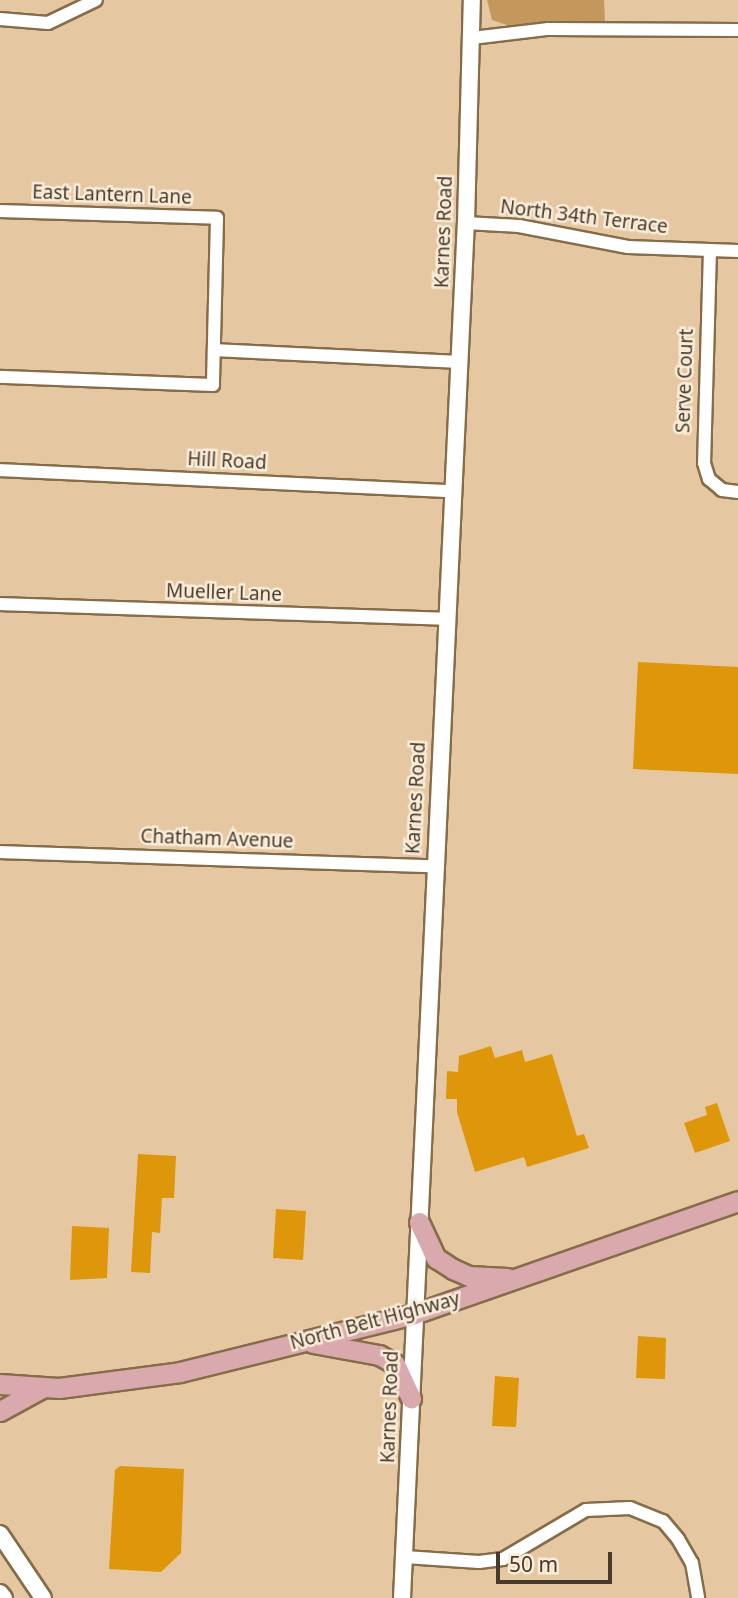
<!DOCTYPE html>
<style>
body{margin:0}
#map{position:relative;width:738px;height:1598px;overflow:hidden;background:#e5c8a2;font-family:"Noto Sans",sans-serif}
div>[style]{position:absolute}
.green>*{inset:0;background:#c4985c}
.building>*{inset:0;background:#de960b}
.roads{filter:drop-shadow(2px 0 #866c49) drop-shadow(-2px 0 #866c49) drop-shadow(0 2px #866c49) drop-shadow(0 -2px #866c49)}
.minor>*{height:12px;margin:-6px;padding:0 6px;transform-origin:6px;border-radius:6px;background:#fff}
.tertiary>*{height:16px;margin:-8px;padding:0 8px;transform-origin:8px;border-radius:8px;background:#fff}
.primary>*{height:19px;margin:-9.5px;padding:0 9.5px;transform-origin:9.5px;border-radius:9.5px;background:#d9a9ad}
span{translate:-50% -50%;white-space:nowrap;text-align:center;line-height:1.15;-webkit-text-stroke:5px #faecd9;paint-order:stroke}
.street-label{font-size:19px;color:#463a2b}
.scale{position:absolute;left:496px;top:1552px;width:116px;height:32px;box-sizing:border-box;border:4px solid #463a2b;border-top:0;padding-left:9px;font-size:21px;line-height:24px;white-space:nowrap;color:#463a2b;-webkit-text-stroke:5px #faecd9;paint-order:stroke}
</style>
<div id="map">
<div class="green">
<i style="clip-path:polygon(487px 0,604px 0,605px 23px,507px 25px,492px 20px)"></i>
</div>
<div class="building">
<i style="clip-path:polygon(638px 662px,738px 667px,738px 774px,633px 769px)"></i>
<i style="clip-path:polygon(491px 1046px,495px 1058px,522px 1050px,525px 1062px,552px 1054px,577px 1136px,584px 1134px,589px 1148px,527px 1167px,524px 1157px,475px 1172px,457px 1112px,457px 1099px,446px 1099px,447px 1071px,458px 1072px,459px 1056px)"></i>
<i style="clip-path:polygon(717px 1103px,730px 1141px,695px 1153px,684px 1123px,707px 1115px,705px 1107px)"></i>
<i style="clip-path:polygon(138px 1154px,176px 1156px,174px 1198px,162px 1198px,160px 1233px,152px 1232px,150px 1273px,131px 1272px)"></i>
<i style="clip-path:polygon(276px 1209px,306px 1211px,303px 1260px,273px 1258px)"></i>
<i style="clip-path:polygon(72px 1226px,109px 1228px,107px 1278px,70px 1280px)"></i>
<i style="clip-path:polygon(638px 1336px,666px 1338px,665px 1379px,636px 1378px)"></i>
<i style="clip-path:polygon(495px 1376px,519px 1378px,516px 1427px,492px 1426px)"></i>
<i style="clip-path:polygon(120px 1466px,184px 1469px,181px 1553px,161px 1572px,109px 1569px,115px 1470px)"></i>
</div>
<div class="roads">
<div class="minor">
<i style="left:0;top:19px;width:48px;rotate:4.8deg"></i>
<i style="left:48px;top:23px;width:53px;rotate:-25.6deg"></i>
<i style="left:472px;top:38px;width:77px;rotate:-6.8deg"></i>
<i style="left:548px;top:29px;width:190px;rotate:0.3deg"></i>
<i style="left:0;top:211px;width:217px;rotate:1.8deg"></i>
<i style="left:217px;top:218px;width:167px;rotate:91.4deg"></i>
<i style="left:213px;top:385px;width:213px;rotate:-177.8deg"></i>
<i style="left:466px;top:223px;width:53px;rotate:3.2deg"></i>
<i style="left:519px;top:226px;width:111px;rotate:10.9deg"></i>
<i style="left:628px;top:247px;width:110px;rotate:2.1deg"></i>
<i style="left:710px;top:250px;width:213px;rotate:91.6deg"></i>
<i style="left:704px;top:463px;width:17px;rotate:73deg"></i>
<i style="left:709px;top:479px;width:17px;rotate:40deg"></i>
<i style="left:722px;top:490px;width:16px;rotate:7deg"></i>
<i style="left:214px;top:350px;width:245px;rotate:2.8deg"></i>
<i style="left:0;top:470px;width:451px;rotate:2.7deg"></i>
<i style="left:0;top:604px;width:446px;rotate:1.9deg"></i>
<i style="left:0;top:852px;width:433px;rotate:1.9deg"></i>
<i style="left:405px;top:1557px;width:74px;rotate:3.9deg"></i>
<i style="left:479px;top:1562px;width:24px;rotate:-7deg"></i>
<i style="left:503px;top:1559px;width:96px;rotate:-30.6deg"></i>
<i style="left:586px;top:1510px;width:44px;rotate:-2.6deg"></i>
<i style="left:630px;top:1508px;width:35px;rotate:22deg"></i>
<i style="left:663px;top:1521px;width:23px;rotate:50deg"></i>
<i style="left:678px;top:1539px;width:28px;rotate:60deg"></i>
<i style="left:692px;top:1563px;width:36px;rotate:80deg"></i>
</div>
<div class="tertiary">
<i style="left:0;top:1534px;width:77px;rotate:56.1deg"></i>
<i style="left:0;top:1593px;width:6px;rotate:51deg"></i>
<i style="left:402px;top:1598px;width:1376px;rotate:-87.34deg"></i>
<i style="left:466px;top:223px;width:223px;rotate:-88.5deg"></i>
</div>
<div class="primary">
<i style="left:419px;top:1222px;width:40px;rotate:65deg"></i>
<i style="left:436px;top:1258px;width:20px;rotate:33deg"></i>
<i style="left:453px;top:1269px;width:17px;rotate:24deg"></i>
<i style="left:469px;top:1276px;width:38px;rotate:3deg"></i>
<i style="left:313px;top:1343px;width:67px;rotate:10.3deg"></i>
<i style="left:379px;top:1355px;width:18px;rotate:29deg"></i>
<i style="left:395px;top:1364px;width:38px;rotate:65deg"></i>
<i style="left:0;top:1384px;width:59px;rotate:3.9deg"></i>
<i style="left:59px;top:1388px;width:122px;rotate:-7.5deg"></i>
<i style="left:180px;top:1372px;width:241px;rotate:-13.9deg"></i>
<i style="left:414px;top:1314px;width:343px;rotate:-19.2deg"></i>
<i style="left:0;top:1411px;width:48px;rotate:-28.7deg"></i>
</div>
</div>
<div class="street-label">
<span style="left:112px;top:195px;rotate:2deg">East Lantern Lane</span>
<span style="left:584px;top:217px;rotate:7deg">North 34th Terrace</span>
<span style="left:444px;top:232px;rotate:-88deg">Karnes Road</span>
<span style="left:685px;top:381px;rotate:-88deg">Serve Court</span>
<span style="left:227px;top:461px;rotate:3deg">Hill Road</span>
<span style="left:224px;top:593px;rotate:2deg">Mueller Lane</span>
<span style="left:416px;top:798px;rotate:-87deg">Karnes Road</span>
<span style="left:217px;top:839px;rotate:2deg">Chatham Avenue</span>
<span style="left:375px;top:1321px;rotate:-15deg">North Belt Highway</span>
<span style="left:390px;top:1407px;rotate:-88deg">Karnes Road</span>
</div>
<div class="scale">50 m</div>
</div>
